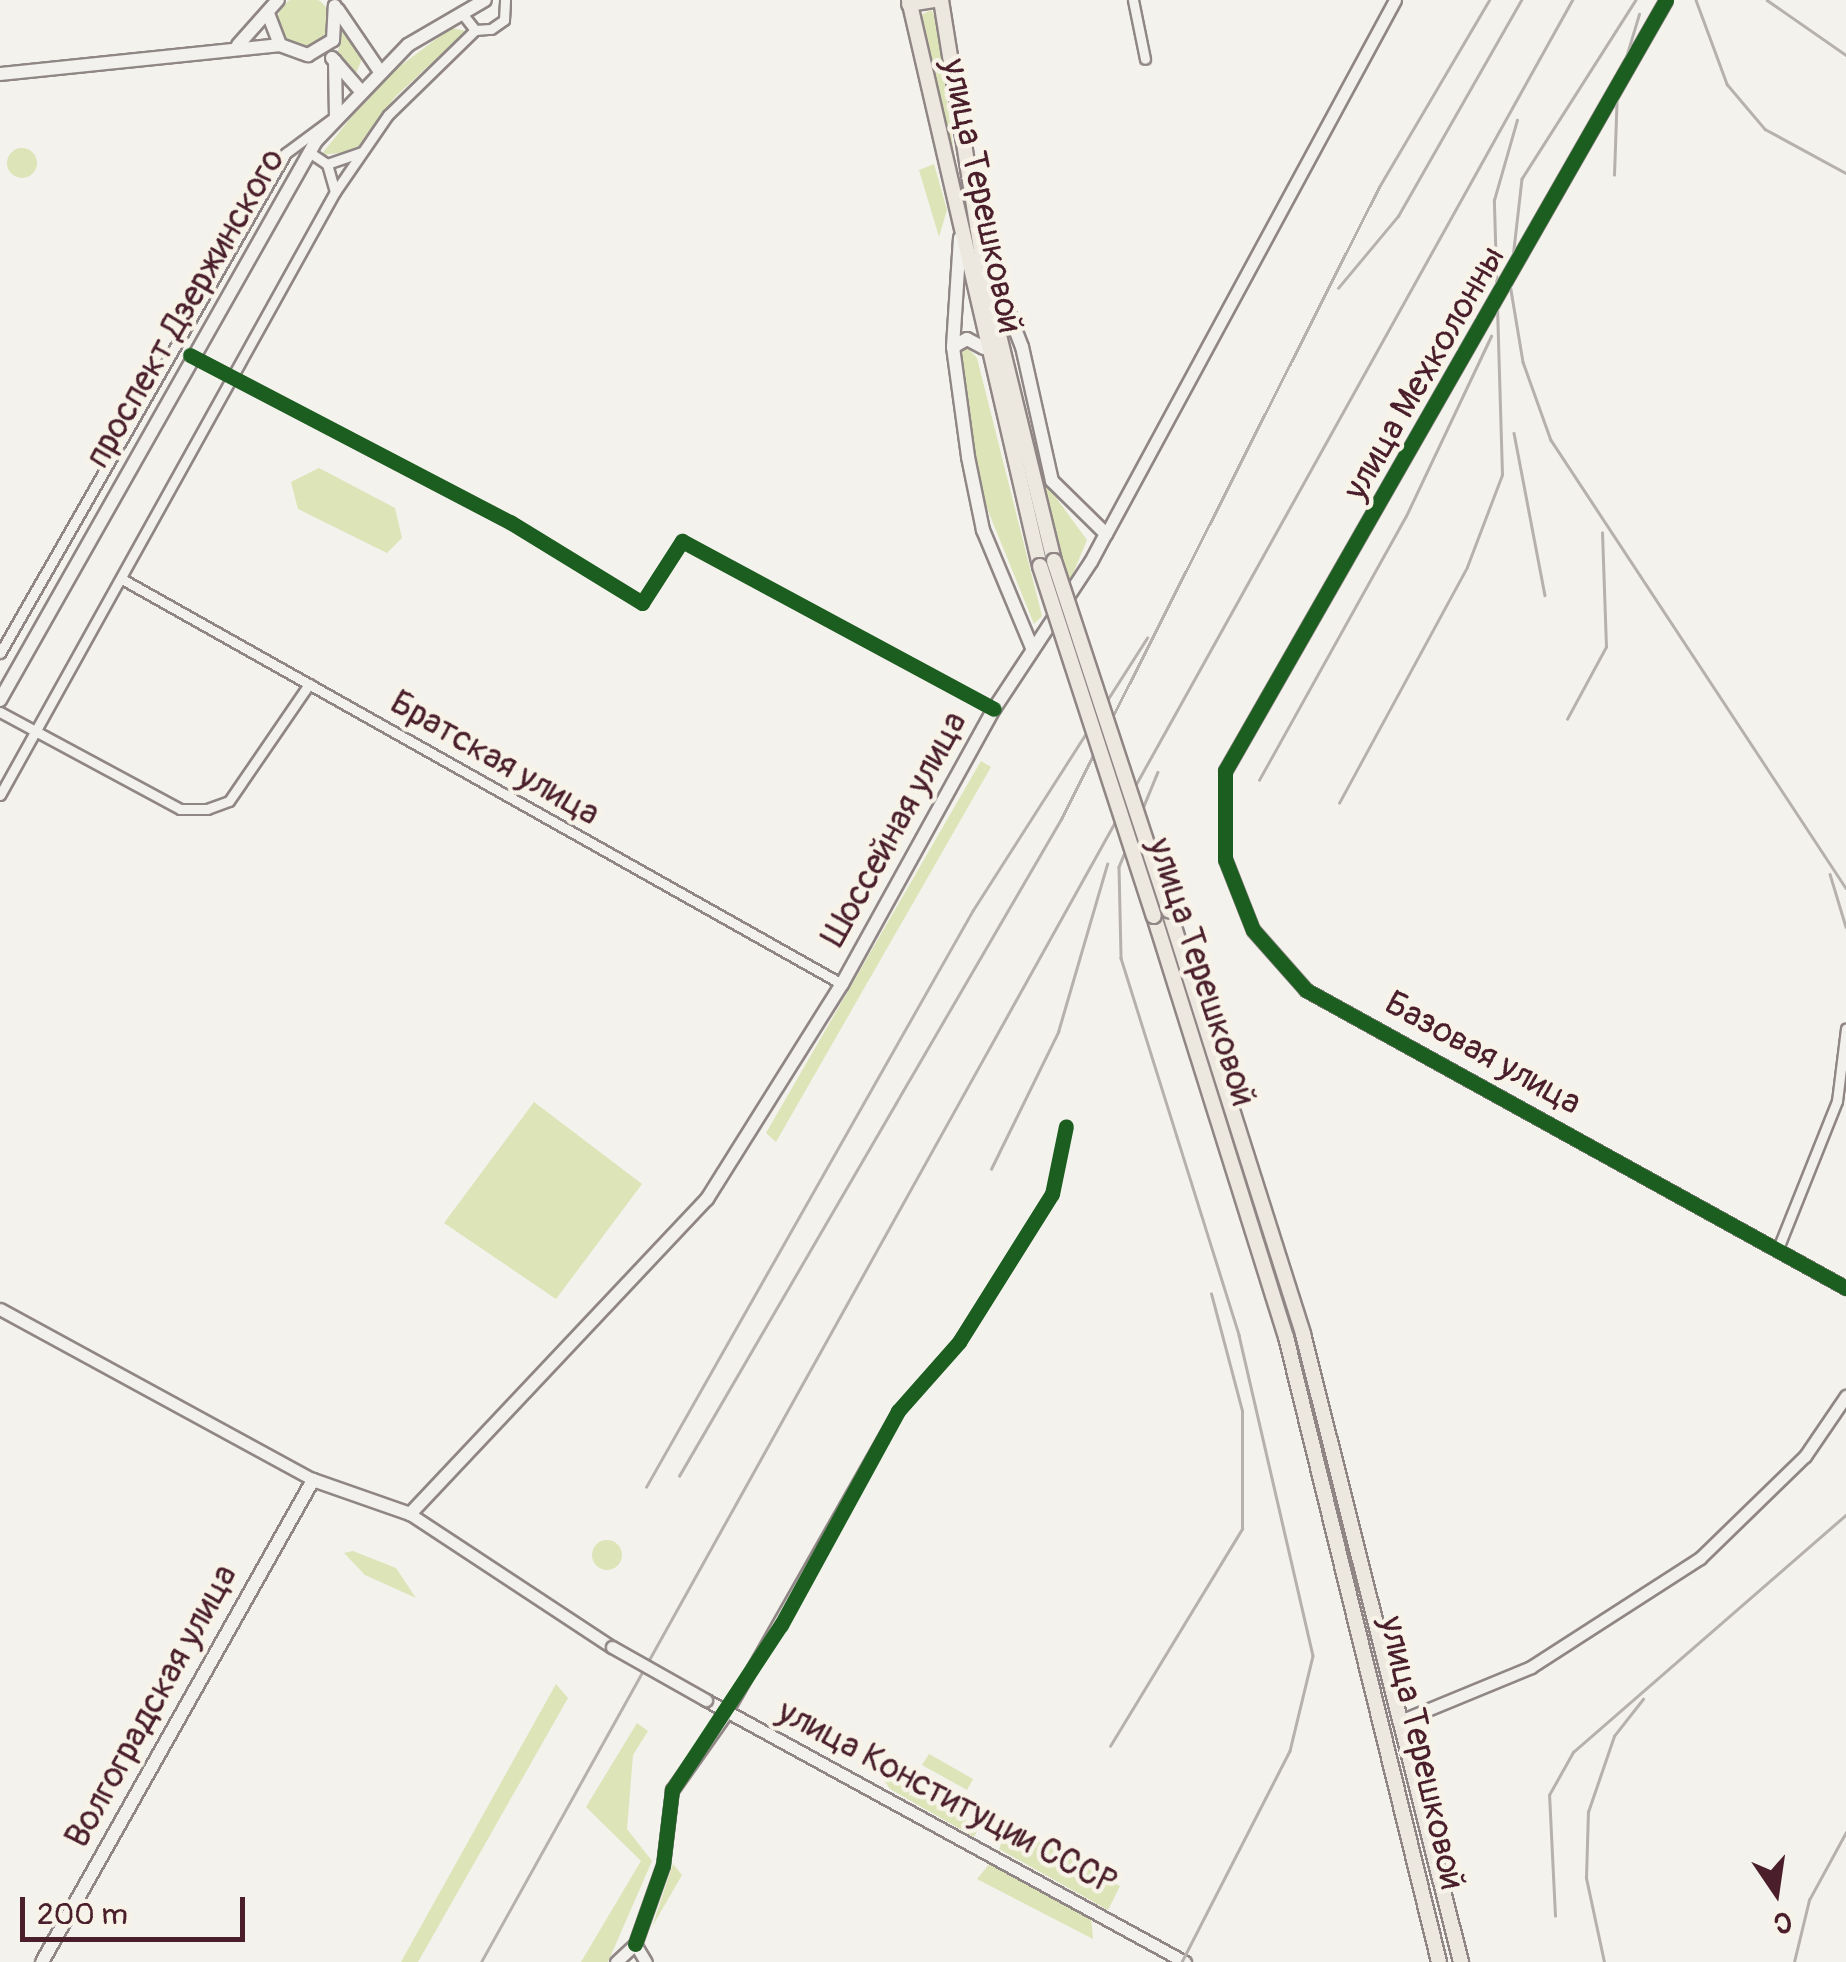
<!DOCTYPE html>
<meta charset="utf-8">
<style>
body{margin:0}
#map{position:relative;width:1846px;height:1962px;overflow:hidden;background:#f4f2ec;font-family:Pangolin,sans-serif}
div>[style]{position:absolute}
.green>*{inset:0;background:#dce4b8}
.round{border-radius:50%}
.roads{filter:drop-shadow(2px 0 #8f8685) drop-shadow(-2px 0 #8f8685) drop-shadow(0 2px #8f8685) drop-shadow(0 -2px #8f8685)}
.minor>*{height:9px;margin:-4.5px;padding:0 4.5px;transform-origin:4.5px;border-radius:4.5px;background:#f2f1ed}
.tertiary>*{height:11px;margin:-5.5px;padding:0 5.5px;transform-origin:5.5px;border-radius:5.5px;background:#f2f1ed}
.secondary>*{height:12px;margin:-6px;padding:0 6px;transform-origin:6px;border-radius:6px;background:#f2f1ed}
.primary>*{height:14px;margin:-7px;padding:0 7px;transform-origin:7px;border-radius:7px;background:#ece8df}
.rail>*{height:2.5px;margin:-1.25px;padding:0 1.25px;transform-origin:1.25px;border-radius:1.25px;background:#b6b0ae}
.bridges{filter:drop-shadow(2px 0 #8f8685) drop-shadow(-2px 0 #8f8685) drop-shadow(0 2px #8f8685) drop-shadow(0 -2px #8f8685)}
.tertiary-bridge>*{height:11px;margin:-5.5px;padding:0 5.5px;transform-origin:5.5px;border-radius:5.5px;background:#f2f1ed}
.primary-bridge>*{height:14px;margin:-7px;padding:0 7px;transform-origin:7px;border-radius:7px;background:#ece8df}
.cycleway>*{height:15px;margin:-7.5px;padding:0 7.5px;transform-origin:7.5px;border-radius:7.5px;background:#1b5e20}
span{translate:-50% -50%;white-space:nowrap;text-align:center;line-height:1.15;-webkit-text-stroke:9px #f7f3e8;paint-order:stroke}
.street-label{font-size:35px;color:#4a1f2b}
.north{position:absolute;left:1726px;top:1842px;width:100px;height:100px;-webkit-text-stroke:8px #f7f3e8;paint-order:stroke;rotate:167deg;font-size:28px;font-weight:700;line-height:40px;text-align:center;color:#4a1f2b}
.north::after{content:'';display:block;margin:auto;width:35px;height:45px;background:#4a1f2b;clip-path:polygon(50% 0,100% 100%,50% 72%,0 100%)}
.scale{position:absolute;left:20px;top:1897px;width:225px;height:45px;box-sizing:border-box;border:5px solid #4a1f2b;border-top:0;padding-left:12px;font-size:30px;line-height:35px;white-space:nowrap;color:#4a1f2b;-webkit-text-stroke:8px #f7f3e8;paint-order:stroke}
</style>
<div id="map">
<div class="green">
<i class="round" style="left:277px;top:-4px;width:54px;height:54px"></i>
<i style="clip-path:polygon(931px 10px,936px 18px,958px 183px,919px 16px)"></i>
<i style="clip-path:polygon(343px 27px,363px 56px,355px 76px,338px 51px)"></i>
<i style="clip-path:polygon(451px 28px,466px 31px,395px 97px,357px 151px,321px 155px,380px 81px)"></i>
<i class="round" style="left:7px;top:148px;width:30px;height:30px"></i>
<i style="clip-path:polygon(934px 164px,947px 210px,939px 237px,919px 170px)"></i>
<i style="clip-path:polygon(966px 346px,977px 358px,1042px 616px,1034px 624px,978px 486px,960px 350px)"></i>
<i style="clip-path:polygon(1011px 354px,1046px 484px,1087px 540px,1069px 583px,1029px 456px)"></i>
<i style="clip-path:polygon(319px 468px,395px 508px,402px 538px,387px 553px,298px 509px,291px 482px)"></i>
<i style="clip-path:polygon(981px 761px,991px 767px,776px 1142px,766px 1133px)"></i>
<i style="clip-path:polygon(534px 1102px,642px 1184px,556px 1299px,444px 1223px)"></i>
<i class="round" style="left:592px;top:1540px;width:30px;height:30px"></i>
<i style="clip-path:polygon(353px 1551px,396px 1568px,416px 1598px,365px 1575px,344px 1553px)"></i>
<i style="clip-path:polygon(556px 1684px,568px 1698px,418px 1962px,401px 1962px)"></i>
<i style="clip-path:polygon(637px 1723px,648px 1731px,633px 1755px,627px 1829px,652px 1861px,608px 1962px,581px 1962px,641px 1861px,586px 1807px)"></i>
<i style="clip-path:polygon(929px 1754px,973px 1779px,967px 1790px,922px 1765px)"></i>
<i style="clip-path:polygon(883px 1761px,978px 1829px,974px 1837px,890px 1789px,877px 1770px)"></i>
<i style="clip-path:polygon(1009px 1825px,1120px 1886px,1108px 1910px,999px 1849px)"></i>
<i style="clip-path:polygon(991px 1862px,1091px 1917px,1093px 1939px,977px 1879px)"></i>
<i style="clip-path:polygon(673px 1864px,682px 1875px,652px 1927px)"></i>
</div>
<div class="roads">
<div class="minor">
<i style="left:1133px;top:0;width:60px;rotate:78.5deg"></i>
<i style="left:461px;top:12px;width:23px;rotate:52deg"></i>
<i style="left:475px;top:30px;width:16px;rotate:-4deg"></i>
<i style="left:491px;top:29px;width:16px;rotate:-35deg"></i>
<i style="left:504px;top:20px;width:20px;rotate:-87deg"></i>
<i style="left:309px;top:152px;width:22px;rotate:34deg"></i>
<i style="left:327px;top:164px;width:29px;rotate:74deg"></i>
<i style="left:327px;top:164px;width:36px;rotate:-19deg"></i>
<i style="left:192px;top:356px;width:359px;rotate:27.6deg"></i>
<i style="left:510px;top:522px;width:155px;rotate:31.5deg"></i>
<i style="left:642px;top:603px;width:74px;rotate:-57.2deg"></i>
<i style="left:682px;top:541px;width:354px;rotate:28.3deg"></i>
<i style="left:122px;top:579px;width:826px;rotate:29.36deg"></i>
<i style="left:0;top:653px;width:576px;rotate:-60.23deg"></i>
<i style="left:286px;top:153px;width:62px;rotate:-36.5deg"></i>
<i style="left:0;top:712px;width:204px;rotate:28.3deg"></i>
<i style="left:180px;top:809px;width:27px"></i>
<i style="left:207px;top:809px;width:23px;rotate:-20deg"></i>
<i style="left:229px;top:801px;width:142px;rotate:-55.6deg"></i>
<i style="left:0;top:795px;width:690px;rotate:-60.95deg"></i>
<i style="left:335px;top:192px;width:93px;rotate:-55.5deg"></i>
<i style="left:388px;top:115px;width:122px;rotate:-44.3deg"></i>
<i style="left:1779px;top:1246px;width:156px;rotate:-68.2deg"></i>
<i style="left:1837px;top:1101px;width:73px;rotate:-82.9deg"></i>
<i style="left:727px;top:1712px;width:346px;rotate:-60.4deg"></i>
<i style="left:898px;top:1411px;width:92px;rotate:-48.5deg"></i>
<i style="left:959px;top:1342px;width:175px;rotate:-57.9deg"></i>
<i style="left:1052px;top:1194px;width:69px;rotate:-78.4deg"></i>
</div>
<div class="tertiary">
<i style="left:1666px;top:0;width:888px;rotate:119.77deg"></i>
<i style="left:1225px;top:771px;width:88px;rotate:90deg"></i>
<i style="left:1225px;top:859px;width:76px;rotate:68.5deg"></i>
<i style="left:1253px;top:930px;width:80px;rotate:48.5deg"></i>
<i style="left:1306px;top:990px;width:617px;rotate:28.89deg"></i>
<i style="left:1106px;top:534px;width:607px;rotate:-61.58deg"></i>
<i style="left:0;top:1309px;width:357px;rotate:28.6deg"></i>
<i style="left:410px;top:1514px;width:242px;rotate:33.4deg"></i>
<i style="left:706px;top:1700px;width:546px;rotate:28.68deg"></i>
<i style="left:1405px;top:1719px;width:136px;rotate:-22.4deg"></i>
<i style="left:1531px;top:1667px;width:201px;rotate:-32.8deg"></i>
<i style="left:1700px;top:1558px;width:146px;rotate:-44.2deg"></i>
<i style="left:1805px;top:1456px;width:73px;rotate:-55.7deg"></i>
<i style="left:635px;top:1944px;width:84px;rotate:-70.5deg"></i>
<i style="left:663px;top:1865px;width:76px;rotate:-83.2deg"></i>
<i style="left:672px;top:1790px;width:95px;rotate:-54.8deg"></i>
<i style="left:616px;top:1962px;width:26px;rotate:-43deg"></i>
<i style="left:635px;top:1944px;width:21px;rotate:59deg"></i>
</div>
<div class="secondary">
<i style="left:338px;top:10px;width:73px;rotate:55.7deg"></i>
<i style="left:269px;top:16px;width:31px;rotate:69deg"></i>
<i style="left:280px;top:45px;width:30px;rotate:20deg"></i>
<i style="left:308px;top:55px;width:29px;rotate:-31deg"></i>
<i style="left:333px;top:40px;width:34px;rotate:-87deg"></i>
<i style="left:238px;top:45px;width:60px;rotate:-48.4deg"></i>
<i style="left:332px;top:58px;width:41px;rotate:48.9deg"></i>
<i style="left:335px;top:61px;width:55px;rotate:89deg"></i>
<i style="left:0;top:74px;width:281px;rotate:-5.9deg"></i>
<i style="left:960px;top:238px;width:109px;rotate:93.7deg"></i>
<i style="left:953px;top:347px;width:111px;rotate:82.2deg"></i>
<i style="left:968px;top:457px;width:75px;rotate:78.4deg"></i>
<i style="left:983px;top:530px;width:128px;rotate:67.4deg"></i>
<i style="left:953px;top:347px;width:16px;rotate:-30deg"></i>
<i style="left:967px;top:339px;width:19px;rotate:28deg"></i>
<i style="left:0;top:700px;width:642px;rotate:-60.52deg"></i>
<i style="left:316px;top:141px;width:133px;rotate:-46.2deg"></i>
<i style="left:408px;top:45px;width:89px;rotate:-30.3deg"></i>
<i style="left:42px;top:1962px;width:553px;rotate:-60.65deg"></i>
<i style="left:313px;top:1480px;width:103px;rotate:19.3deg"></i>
<i style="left:410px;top:1514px;width:433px;rotate:-46.7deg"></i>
<i style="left:707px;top:1199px;width:254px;rotate:-57.9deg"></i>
<i style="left:842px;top:984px;width:314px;rotate:-61.1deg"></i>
<i style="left:994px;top:709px;width:176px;rotate:-56.6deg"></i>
<i style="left:1091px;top:562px;width:32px;rotate:-62deg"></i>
<i style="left:1106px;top:534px;width:76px;rotate:-135.5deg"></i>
<i style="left:1052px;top:481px;width:137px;rotate:-102.6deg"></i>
<i style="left:1022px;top:347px;width:115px;rotate:-111deg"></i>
</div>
<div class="primary">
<i style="left:909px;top:0;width:581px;rotate:76.97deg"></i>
<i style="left:941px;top:0;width:290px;rotate:80.9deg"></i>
<i style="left:987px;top:286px;width:283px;rotate:76.3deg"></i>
<i style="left:909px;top:4px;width:25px;rotate:-9deg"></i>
<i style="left:1169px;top:911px;width:444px;rotate:72.4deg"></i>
<i style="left:1303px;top:1334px;width:648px;rotate:75.88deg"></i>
<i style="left:1154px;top:916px;width:441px;rotate:72.6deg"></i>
<i style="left:1286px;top:1337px;width:643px;rotate:76.24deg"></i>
</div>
</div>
<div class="rail">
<i style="left:1636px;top:0;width:212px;rotate:122.5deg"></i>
<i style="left:1522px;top:179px;width:106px;rotate:96.5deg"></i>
<i style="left:1510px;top:284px;width:79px;rotate:80.5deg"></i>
<i style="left:1523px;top:362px;width:83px;rotate:70.3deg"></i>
<i style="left:1551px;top:440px;width:536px;rotate:56.64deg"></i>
<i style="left:1696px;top:0;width:90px;rotate:69.7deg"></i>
<i style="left:1727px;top:84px;width:59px;rotate:49.8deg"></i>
<i style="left:1765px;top:129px;width:92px;rotate:28.5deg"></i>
<i style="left:1767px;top:0;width:96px;rotate:34.8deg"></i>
<i style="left:1614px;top:175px;width:88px;rotate:-88deg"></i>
<i style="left:1617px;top:87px;width:76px;rotate:-73.2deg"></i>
<i style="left:1338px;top:288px;width:94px;rotate:-50.2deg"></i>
<i style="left:1398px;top:216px;width:249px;rotate:-60.3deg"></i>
<i style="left:1514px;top:433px;width:165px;rotate:79.2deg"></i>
<i style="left:1567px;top:719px;width:82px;rotate:-61.6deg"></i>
<i style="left:1606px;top:647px;width:114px;rotate:-92deg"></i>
<i style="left:1158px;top:772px;width:103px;rotate:112.3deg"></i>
<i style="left:1119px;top:867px;width:91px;rotate:88.7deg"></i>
<i style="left:1121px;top:958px;width:395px;rotate:72.6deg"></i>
<i style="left:1239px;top:1335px;width:329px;rotate:77deg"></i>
<i style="left:1313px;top:1656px;width:98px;rotate:103.6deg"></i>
<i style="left:1290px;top:1751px;width:237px;rotate:117.1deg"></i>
<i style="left:1259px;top:780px;width:302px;rotate:-60.9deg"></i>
<i style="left:1406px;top:516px;width:199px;rotate:-64.7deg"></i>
<i style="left:1339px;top:803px;width:268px;rotate:-61.5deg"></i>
<i style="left:1467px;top:567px;width:98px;rotate:-69.2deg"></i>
<i style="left:1502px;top:475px;width:275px;rotate:-91.7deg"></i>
<i style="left:1494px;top:200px;width:83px;rotate:-74deg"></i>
<i style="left:1830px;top:874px;width:55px;rotate:73.2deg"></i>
<i style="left:991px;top:1169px;width:153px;rotate:-63.9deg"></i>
<i style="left:1058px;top:1032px;width:175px;rotate:-73.7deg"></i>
<i style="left:679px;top:1476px;width:760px;rotate:-59.82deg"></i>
<i style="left:1061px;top:819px;width:707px;rotate:-63.29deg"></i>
<i style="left:1379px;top:187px;width:217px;rotate:-59.5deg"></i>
<i style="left:646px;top:1487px;width:663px;rotate:-60.46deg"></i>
<i style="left:973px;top:910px;width:323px;rotate:-57.4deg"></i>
<i style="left:1110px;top:1746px;width:254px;rotate:-58.7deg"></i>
<i style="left:1242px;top:1529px;width:118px;rotate:-90deg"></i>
<i style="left:1242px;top:1411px;width:121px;rotate:-104.8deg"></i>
<i style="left:1555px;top:1916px;width:121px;rotate:-92.8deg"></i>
<i style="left:1549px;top:1795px;width:49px;rotate:-60.8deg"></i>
<i style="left:1573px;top:1752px;width:362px;rotate:-41deg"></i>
<i style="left:481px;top:1962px;width:2245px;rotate:-60.92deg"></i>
<i style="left:1604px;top:1962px;width:86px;rotate:-102.1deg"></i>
<i style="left:1586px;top:1878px;width:66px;rotate:-88.3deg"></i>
<i style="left:1588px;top:1812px;width:80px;rotate:-71.1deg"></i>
<i style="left:1614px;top:1736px;width:47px;rotate:-51.9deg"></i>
<i style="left:1794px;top:1962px;width:64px;rotate:-76.4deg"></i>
<i style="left:1809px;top:1900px;width:77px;rotate:-61.4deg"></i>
</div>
<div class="bridges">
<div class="tertiary-bridge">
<i style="left:612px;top:1647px;width:108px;rotate:29.4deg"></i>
</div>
<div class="primary-bridge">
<i style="left:1054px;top:561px;width:368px;rotate:71.8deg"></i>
<i style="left:1040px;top:566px;width:368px;rotate:72deg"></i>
</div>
</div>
<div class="cycleway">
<i style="left:1666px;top:0;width:888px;rotate:119.77deg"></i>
<i style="left:1225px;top:771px;width:88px;rotate:90deg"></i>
<i style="left:1225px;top:859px;width:76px;rotate:68.5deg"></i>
<i style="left:1253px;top:930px;width:80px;rotate:48.5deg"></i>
<i style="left:1306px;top:990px;width:617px;rotate:28.89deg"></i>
<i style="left:190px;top:355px;width:361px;rotate:27.6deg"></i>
<i style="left:510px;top:522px;width:155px;rotate:31.5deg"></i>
<i style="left:642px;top:603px;width:74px;rotate:-57.2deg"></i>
<i style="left:682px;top:541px;width:354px;rotate:28.3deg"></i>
<i style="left:635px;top:1944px;width:84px;rotate:-70.5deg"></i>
<i style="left:663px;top:1865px;width:76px;rotate:-83.2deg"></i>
<i style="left:672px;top:1790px;width:198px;rotate:-56.6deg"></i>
<i style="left:781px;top:1625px;width:244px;rotate:-61.3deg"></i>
<i style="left:898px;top:1411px;width:92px;rotate:-48.5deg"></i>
<i style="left:959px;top:1342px;width:175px;rotate:-57.9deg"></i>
<i style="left:1052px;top:1194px;width:69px;rotate:-78.4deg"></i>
</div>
<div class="street-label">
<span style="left:982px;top:196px;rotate:78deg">улица Терешковой</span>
<span style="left:185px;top:308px;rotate:-60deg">проспект Дзержинского</span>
<span style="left:1424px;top:373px;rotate:-60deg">улица Мехколонны</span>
<span style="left:495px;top:758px;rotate:30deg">Братская улица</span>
<span style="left:894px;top:829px;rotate:-61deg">Шоссейная улица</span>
<span style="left:1202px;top:972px;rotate:72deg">улица Терешковой</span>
<span style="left:1483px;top:1053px;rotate:29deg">Базовая улица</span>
<span style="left:151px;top:1706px;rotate:-61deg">Волгоградская улица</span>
<span style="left:1422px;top:1753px;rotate:77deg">улица Терешковой</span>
<span style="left:947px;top:1797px;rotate:28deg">улица Конституции СССР</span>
</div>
<div class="north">С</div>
<div class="scale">200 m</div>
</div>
